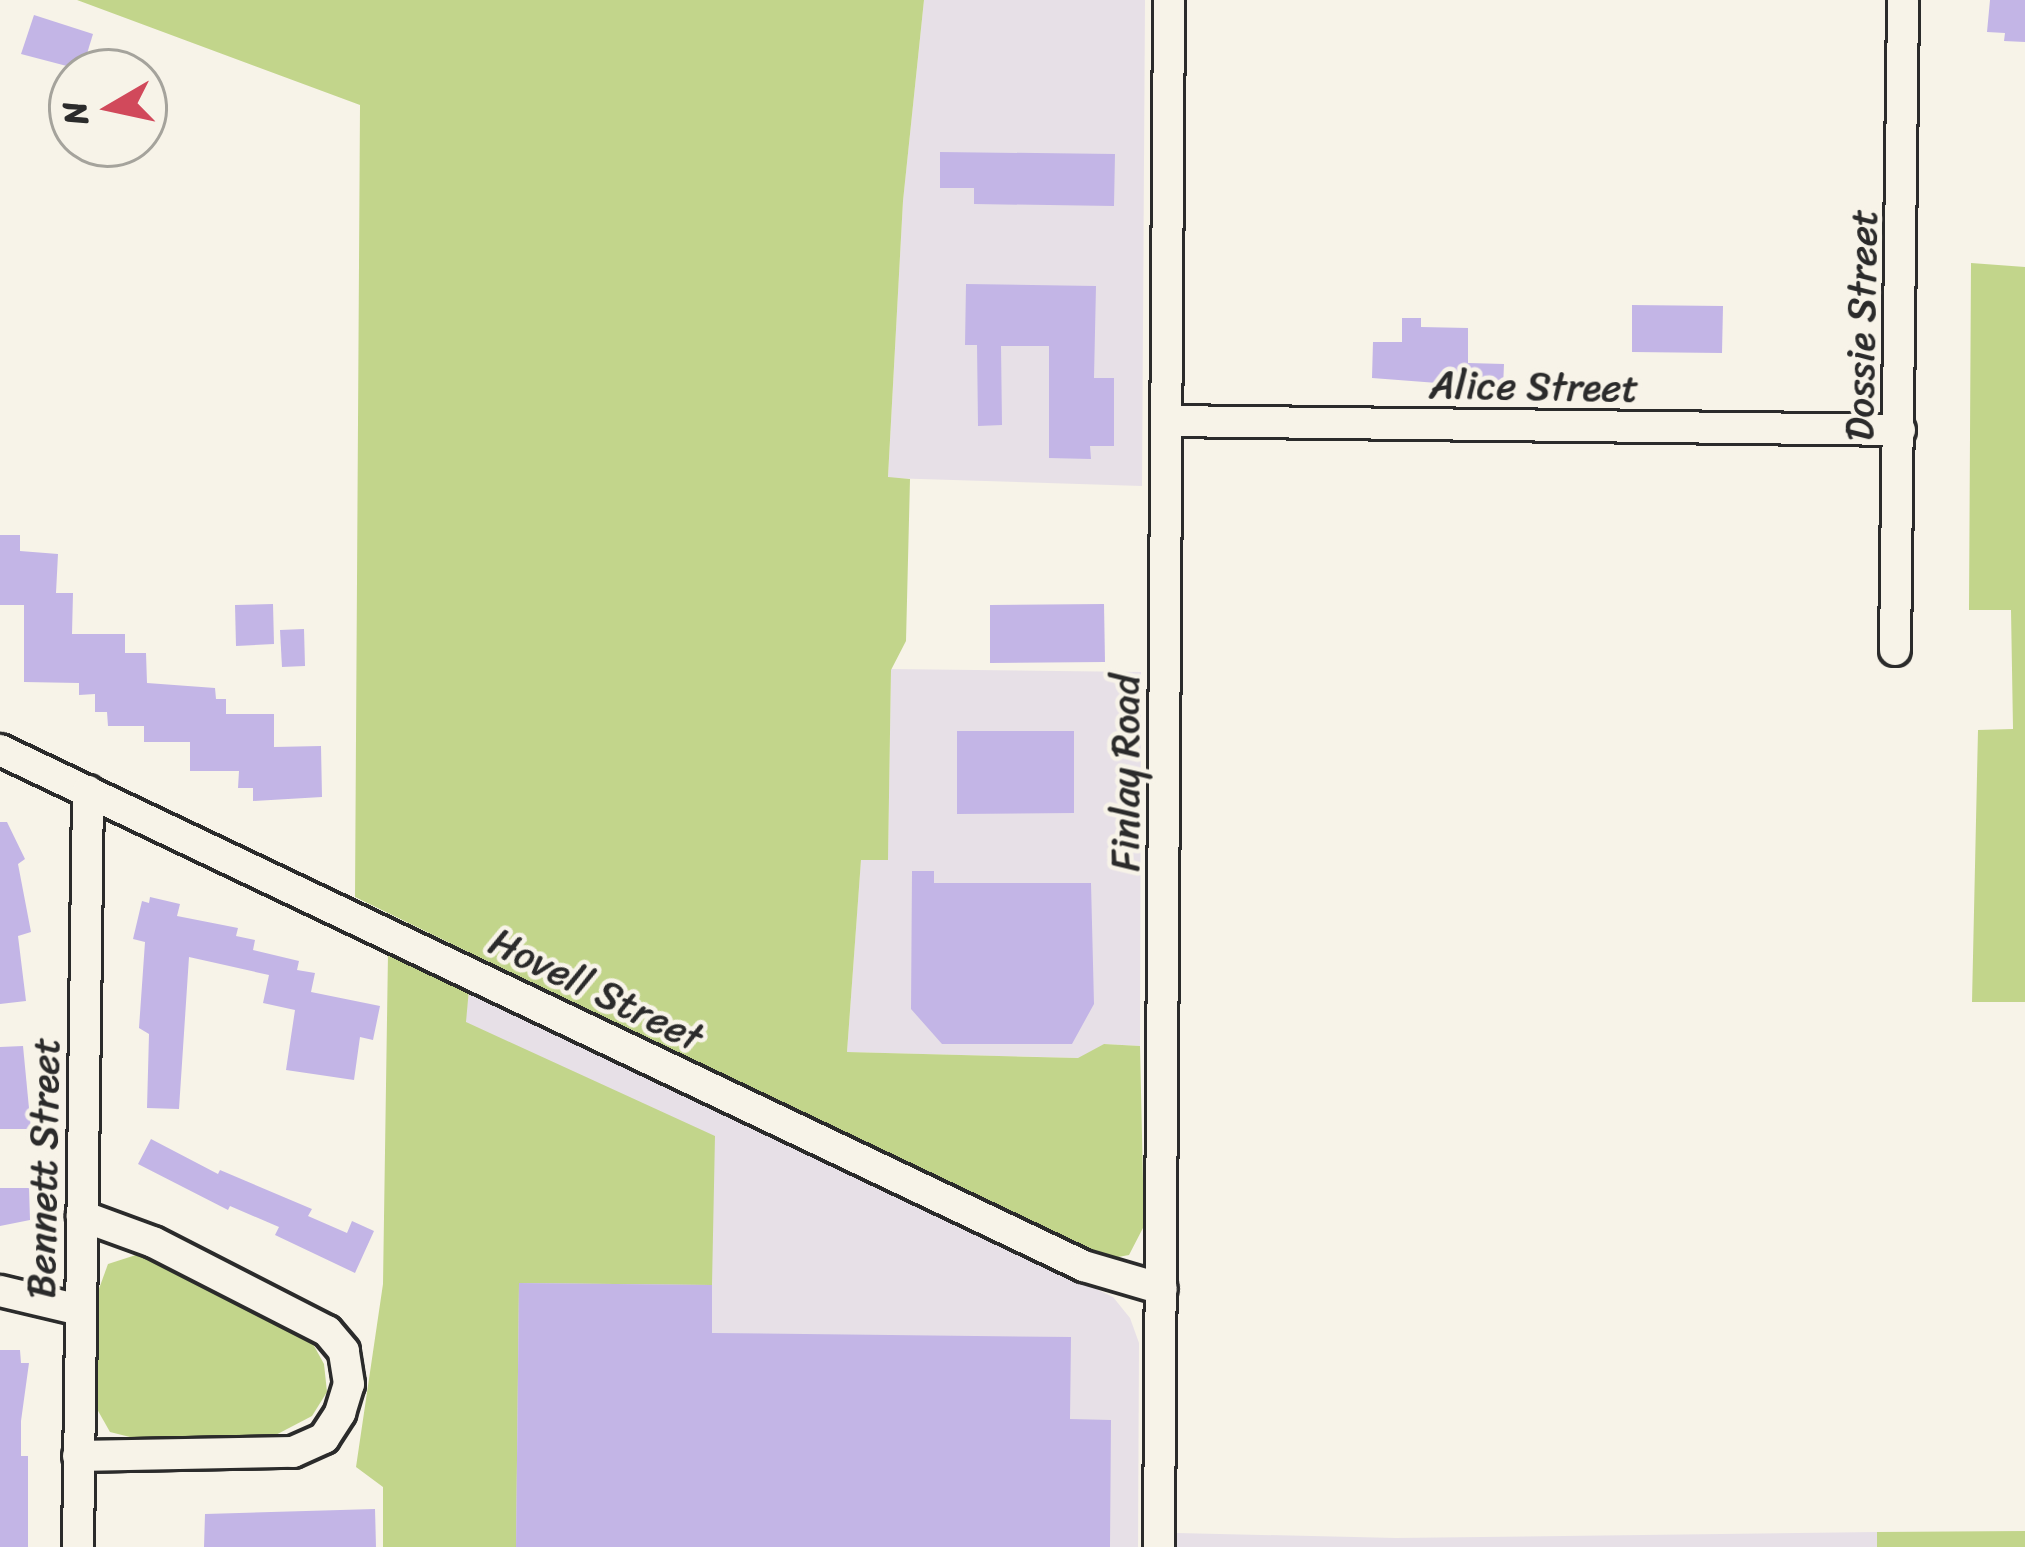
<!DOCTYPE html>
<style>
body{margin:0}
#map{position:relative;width:2025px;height:1547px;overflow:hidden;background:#f7f3e8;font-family:Sriracha,sans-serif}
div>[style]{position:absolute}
.built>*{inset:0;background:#e7e0e7}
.green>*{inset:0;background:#c2d58b}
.building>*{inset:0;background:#c3b5e6}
.roads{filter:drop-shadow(3px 0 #2b2b2b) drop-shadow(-3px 0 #2b2b2b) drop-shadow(0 3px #2b2b2b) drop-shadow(0 -3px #2b2b2b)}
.minor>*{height:30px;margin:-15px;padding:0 15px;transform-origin:15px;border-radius:15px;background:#f7f3e8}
span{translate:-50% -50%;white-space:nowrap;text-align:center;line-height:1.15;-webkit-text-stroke:9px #f7f3e8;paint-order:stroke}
.street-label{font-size:39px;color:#2b2b2b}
.north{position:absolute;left:48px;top:48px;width:120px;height:120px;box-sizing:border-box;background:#f7f3e8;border:3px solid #a5a39c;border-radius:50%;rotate:261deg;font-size:33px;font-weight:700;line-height:48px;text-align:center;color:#2b2b2b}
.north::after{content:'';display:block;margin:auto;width:42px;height:54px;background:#d1495b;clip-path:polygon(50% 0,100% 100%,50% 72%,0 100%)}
</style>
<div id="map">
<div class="built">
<i style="clip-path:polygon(924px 0,1145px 0,1142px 486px,888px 478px,903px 201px)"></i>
<i style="clip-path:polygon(891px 669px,1141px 672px,1140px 1046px,1105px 1044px,1079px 1058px,847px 1052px,861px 859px,888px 859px)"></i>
<i style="clip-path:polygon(469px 989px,1113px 1297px,1130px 1318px,1139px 1343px,1138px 1547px,406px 1547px)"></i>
<i style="clip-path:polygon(1877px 1532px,1877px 1547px,1177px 1547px,1177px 1533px,1396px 1538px)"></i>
</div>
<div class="green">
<i style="clip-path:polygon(77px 0,924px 0,903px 201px,888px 477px,910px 479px,906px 641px,891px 670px,888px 860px,861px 860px,847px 1052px,1078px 1058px,1104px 1044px,1140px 1046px,1144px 1226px,1129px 1255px,1102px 1260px,355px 897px,360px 105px)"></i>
<i style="clip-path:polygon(1971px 263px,2025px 267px,2025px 1002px,1972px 1002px,1978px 730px,2013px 729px,2011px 610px,1969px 610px)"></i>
<i style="clip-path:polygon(388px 953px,469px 989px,466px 1022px,715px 1136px,712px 1285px,519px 1283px,516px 1547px,383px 1547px,383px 1487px,356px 1467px,383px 1284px)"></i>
<i style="clip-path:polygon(139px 1254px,300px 1333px,313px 1344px,324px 1364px,327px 1392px,312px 1416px,268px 1439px,150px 1442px,110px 1432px,97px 1409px,96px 1297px,108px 1264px)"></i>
<i style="clip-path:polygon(2025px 1531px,2025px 1547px,1877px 1547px,1877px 1532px)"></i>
</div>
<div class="building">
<i style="clip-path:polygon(1990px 0,2025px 0,2025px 42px,2004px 41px,2005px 33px,1987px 32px)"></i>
<i style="clip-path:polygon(34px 15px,93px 34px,82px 70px,21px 54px)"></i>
<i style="clip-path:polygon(940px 152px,1115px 154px,1114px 206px,974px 204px,974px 188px,940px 188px)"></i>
<i style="clip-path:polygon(966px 284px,1096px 286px,1094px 378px,1114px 378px,1114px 446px,1090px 446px,1091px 459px,1049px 458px,1049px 346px,1001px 346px,1002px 425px,978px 426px,977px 345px,965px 345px)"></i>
<i style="clip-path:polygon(1632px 305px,1723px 306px,1722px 353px,1632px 352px)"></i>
<i style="clip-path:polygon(1402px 318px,1421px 318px,1421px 327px,1468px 328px,1468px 363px,1504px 364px,1503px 388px,1372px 378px,1373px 342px,1402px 342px)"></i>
<i style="clip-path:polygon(0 535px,20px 535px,20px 551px,58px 554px,56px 593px,73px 593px,72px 634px,125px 634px,125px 653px,146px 653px,147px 683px,215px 688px,216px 699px,226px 699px,226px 714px,274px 714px,274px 747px,321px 746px,322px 797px,253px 801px,253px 788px,238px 788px,239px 771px,190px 771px,190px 742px,144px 742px,144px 726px,108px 726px,107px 712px,95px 712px,95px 694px,79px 695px,79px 683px,24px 682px,24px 605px,0 605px)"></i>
<i style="clip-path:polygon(273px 604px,274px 644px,236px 646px,235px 605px)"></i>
<i style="clip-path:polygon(1104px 604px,1105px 662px,990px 663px,990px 605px)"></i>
<i style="clip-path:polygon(304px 629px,305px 666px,282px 667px,280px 630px)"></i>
<i style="clip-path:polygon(957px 731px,1074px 731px,1074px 813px,957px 814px)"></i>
<i style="clip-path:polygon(0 822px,7px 822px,25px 859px,18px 864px,31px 932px,18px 936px,26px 1001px,0 1004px)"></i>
<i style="clip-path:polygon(912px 871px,934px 871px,934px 883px,1091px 883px,1094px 1004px,1072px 1044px,942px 1044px,911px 1009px)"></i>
<i style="clip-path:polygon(150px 897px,180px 904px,177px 916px,238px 928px,236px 936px,255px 940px,253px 950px,299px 961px,297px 970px,315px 973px,311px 992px,380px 1006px,373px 1040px,360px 1037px,354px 1080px,286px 1070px,295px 1010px,263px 1003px,269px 975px,189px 957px,179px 1109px,147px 1108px,149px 1034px,139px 1028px,145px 942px,133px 939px,142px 901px,149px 903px)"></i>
<i style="clip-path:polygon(23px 1046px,31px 1129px,0 1129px,0 1047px)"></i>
<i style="clip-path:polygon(151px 1139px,218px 1174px,220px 1170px,312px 1209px,308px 1216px,347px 1233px,352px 1221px,374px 1231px,355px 1273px,275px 1235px,279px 1227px,230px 1206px,228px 1210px,138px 1164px)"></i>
<i style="clip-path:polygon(0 1188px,29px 1188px,30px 1220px,0 1226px)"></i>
<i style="clip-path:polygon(519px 1283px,712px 1285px,712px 1333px,1071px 1337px,1070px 1419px,1111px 1420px,1110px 1547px,516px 1547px)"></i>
<i style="clip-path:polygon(0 1350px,20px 1350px,21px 1363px,29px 1363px,21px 1421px,21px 1456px,28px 1456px,28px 1547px,0 1547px)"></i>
<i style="clip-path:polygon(375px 1509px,376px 1547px,204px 1547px,205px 1514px)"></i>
</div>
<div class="roads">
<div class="minor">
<i style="left:1166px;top:421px;width:734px;rotate:0.7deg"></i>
<i style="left:1895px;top:650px;width:650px;rotate:-89.29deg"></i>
<i style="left:0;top:750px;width:1201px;rotate:25.46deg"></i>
<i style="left:1084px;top:1266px;width:81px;rotate:16.4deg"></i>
<i style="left:0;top:1291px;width:82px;rotate:13.4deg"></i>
<i style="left:78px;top:1456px;width:215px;rotate:-1.1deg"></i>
<i style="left:293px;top:1452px;width:34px;rotate:-24deg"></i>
<i style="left:324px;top:1438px;width:30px;rotate:-57deg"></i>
<i style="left:340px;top:1413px;width:30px;rotate:-73deg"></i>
<i style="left:349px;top:1384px;width:33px;rotate:-99deg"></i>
<i style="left:344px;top:1351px;width:26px;rotate:-130deg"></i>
<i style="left:327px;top:1331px;width:195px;rotate:-152.9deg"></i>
<i style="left:153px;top:1242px;width:76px;rotate:-159.9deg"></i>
<i style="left:78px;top:1547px;width:756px;rotate:-89.24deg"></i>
<i style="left:1159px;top:1547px;width:1547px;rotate:-89.63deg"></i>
</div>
</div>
<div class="street-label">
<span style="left:1862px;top:325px;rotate:-89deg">Dossie Street</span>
<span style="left:1534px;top:387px;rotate:1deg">Alice Street</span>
<span style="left:1126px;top:773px;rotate:-90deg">Finlay Road</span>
<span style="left:596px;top:990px;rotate:26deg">Hovell Street</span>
<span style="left:44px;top:1168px;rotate:-89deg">Bennett Street</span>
</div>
<div class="north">N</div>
</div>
